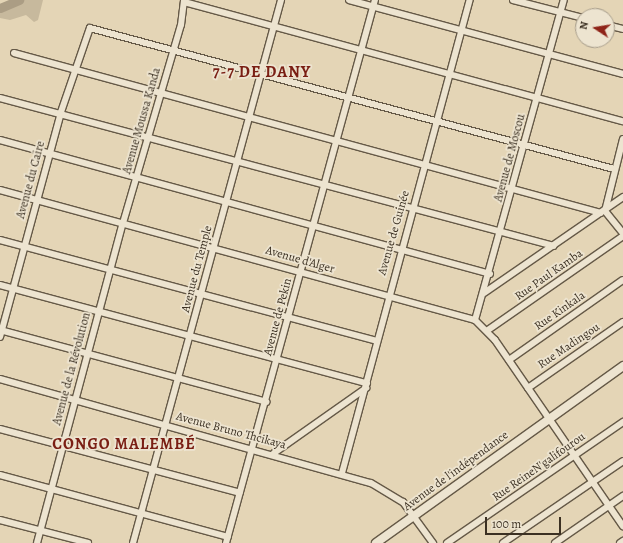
<!DOCTYPE html>
<meta charset="utf-8">
<style>
body{margin:0}
#map{position:relative;width:623px;height:543px;overflow:hidden;background:#e4d5b6;font-family:Alegreya,serif}
div>[style]{position:absolute}
.green>*{inset:0;background:#c7b99d}
.river>*{height:9px;margin:-4.5px;padding:0 4.5px;transform-origin:4.5px;border-radius:4.5px;background:#ab9d84}
.roads{filter:drop-shadow(1px 0 #655947) drop-shadow(-1px 0 #655947) drop-shadow(0 1px #655947) drop-shadow(0 -1px #655947)}
.street>*{height:6px;margin:-3px;padding:0 3px;transform-origin:3px;border-radius:3px;background:#ede4d0}
.secondary>*{height:8px;margin:-4px;padding:0 4px;transform-origin:4px;border-radius:4px;background:#ede4d0}
span{translate:-50% -50%;white-space:nowrap;text-align:center;line-height:1.15;-webkit-text-stroke:3.5px #ede4d0;paint-order:stroke}
.street-label{font-size:12px;color:#3b3022}
.district-label{font-size:16px;color:#7a1f14;font-weight:700;letter-spacing:1px}
.north{position:absolute;left:575px;top:8px;width:40px;height:40px;box-sizing:border-box;background:#ede4d0;border:1px solid #a69c8a;border-radius:50%;rotate:282deg;font-size:11px;font-weight:700;line-height:16px;text-align:center;color:#3b3022}
.north::after{content:'';display:block;margin:auto;width:14px;height:18px;background:#8f2418;clip-path:polygon(50% 0,100% 100%,50% 72%,0 100%)}
.scale{position:absolute;left:485px;top:517px;width:76px;height:18px;box-sizing:border-box;border:2px solid #3b3022;border-top:0;padding-left:5px;font-size:12px;line-height:14px;white-space:nowrap;color:#3b3022;-webkit-text-stroke:3px #ede4d0;paint-order:stroke}
</style>
<div id="map">
<div class="green">
<i style="clip-path:polygon(22px 0,43px 0,38px 20px,34px 22px,26px 15px,10px 20px,0 18px,0 9px)"></i>
</div>
<div class="river">
<i style="left:0;top:8px;width:21px;rotate:-23deg"></i>
</div>
<div class="roads">
<div class="street">
<i style="left:349px;top:0;width:284px;rotate:15.1deg"></i>
<i style="left:513px;top:0;width:72px;rotate:14.4deg"></i>
<i style="left:184px;top:2px;width:455px;rotate:15.2deg"></i>
<i style="left:607px;top:25px;width:16px;rotate:14deg"></i>
<i style="left:14px;top:53px;width:608px;rotate:15.25deg"></i>
<i style="left:0;top:98px;width:573px;rotate:14.96deg"></i>
<i style="left:623px;top:139px;width:74px;rotate:104deg"></i>
<i style="left:605px;top:211px;width:28px;rotate:51deg"></i>
<i style="left:0;top:140px;width:508px;rotate:15.29deg"></i>
<i style="left:0;top:190px;width:492px;rotate:15.3deg"></i>
<i style="left:475px;top:320px;width:28px;rotate:45deg"></i>
<i style="left:495px;top:340px;width:226px;rotate:55.5deg"></i>
<i style="left:0;top:240px;width:390px;rotate:15deg"></i>
<i style="left:0;top:285px;width:380px;rotate:15deg"></i>
<i style="left:484px;top:293px;width:169px;rotate:-34.6deg"></i>
<i style="left:475px;top:320px;width:332px;rotate:-74.5deg"></i>
<i style="left:0;top:330px;width:276px;rotate:15.1deg"></i>
<i style="left:488px;top:330px;width:165px;rotate:-34.8deg"></i>
<i style="left:0;top:337px;width:233px;rotate:-74.8deg"></i>
<i style="left:61px;top:112px;width:89px;rotate:-71deg"></i>
<i style="left:90px;top:28px;width:543px;rotate:15.06deg"></i>
<i style="left:509px;top:360px;width:139px;rotate:-35.1deg"></i>
<i style="left:0;top:379px;width:385px;rotate:15.7deg"></i>
<i style="left:371px;top:483px;width:37px;rotate:31deg"></i>
<i style="left:403px;top:502px;width:51px;rotate:53.8deg"></i>
<i style="left:528px;top:388px;width:116px;rotate:-34.8deg"></i>
<i style="left:0;top:429px;width:248px;rotate:14.9deg"></i>
<i style="left:274px;top:453px;width:113px;rotate:-35.2deg"></i>
<i style="left:342px;top:473px;width:490px;rotate:-74.9deg"></i>
<i style="left:0;top:475px;width:236px;rotate:15.2deg"></i>
<i style="left:0;top:520px;width:91px;rotate:14.6deg"></i>
<i style="left:37px;top:543px;width:331px;rotate:-75deg"></i>
<i style="left:123px;top:223px;width:206px;rotate:-73.7deg"></i>
<i style="left:181px;top:25px;width:25px;rotate:-83deg"></i>
<i style="left:133px;top:543px;width:563px;rotate:-74.75deg"></i>
<i style="left:226px;top:543px;width:563px;rotate:-74.66deg"></i>
<i style="left:447px;top:543px;width:214px;rotate:-34.5deg"></i>
<i style="left:503px;top:543px;width:145px;rotate:-34.3deg"></i>
<i style="left:555px;top:543px;width:83px;rotate:-34.7deg"></i>
<i style="left:620px;top:543px;width:4px;rotate:-34deg"></i>
</div>
<div class="secondary">
<i style="left:376px;top:543px;width:304px;rotate:-35.6deg"></i>
</div>
</div>
<div class="street-label">
<span style="left:142px;top:121px;rotate:-74deg">Avenue Moussa Kanda</span>
<span style="left:510px;top:158px;rotate:-75deg">Avenue de Moscou</span>
<span style="left:31px;top:180px;rotate:-75deg">Avenue du Caire</span>
<span style="left:394px;top:233px;rotate:-74deg">Avenue de Guinée</span>
<span style="left:300px;top:260px;rotate:16deg">Avenue d'Alger</span>
<span style="left:197px;top:269px;rotate:-75deg">Avenue du Temple</span>
<span style="left:549px;top:275px;rotate:-35deg">Rue Paul Kamba</span>
<span style="left:560px;top:311px;rotate:-35deg">Rue Kinkala</span>
<span style="left:278px;top:317px;rotate:-75deg">Avenue de Pekin</span>
<span style="left:569px;top:346px;rotate:-34deg">Rue Madingou</span>
<span style="left:72px;top:369px;rotate:-75deg">Avenue de la Révolution</span>
<span style="left:231px;top:431px;rotate:15deg">Avenue Bruno Thcikaya</span>
<span style="left:539px;top:467px;rotate:-35deg">Rue ReineN'galifourou</span>
<span style="left:456px;top:471px;rotate:-36deg">Avenue de l'indépendance</span>
</div>
<div class="district-label">
<span style="left:262px;top:72px">7-7 DE DANY</span>
<span style="left:124px;top:444px">CONGO MALEMBÉ</span>
</div>
<div class="north">N</div>
<div class="scale">100 m</div>
</div>
